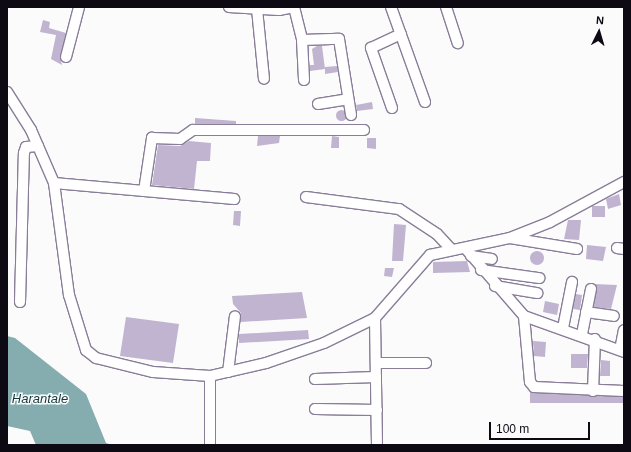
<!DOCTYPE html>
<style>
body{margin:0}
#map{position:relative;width:631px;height:452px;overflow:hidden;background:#fbfbfb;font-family:Arial,sans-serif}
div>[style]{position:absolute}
.water>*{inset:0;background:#85acae}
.building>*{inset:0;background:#c0b4d1}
.round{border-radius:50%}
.roads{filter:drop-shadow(1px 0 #897d98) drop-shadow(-1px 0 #897d98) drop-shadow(0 1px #897d98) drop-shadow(0 -1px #897d98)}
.minor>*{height:10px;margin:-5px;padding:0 5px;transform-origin:5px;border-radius:5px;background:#fff}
span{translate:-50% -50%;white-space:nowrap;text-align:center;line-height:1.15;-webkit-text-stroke:3px #fbfbfb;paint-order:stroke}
.water-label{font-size:13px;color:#12393b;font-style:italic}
.frame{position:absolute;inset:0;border:8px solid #0e0a14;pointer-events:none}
.north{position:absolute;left:579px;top:12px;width:40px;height:40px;-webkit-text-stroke:3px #fbfbfb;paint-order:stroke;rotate:5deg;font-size:11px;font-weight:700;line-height:16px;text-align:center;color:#0e0a14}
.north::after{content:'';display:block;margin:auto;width:14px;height:18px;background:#0e0a14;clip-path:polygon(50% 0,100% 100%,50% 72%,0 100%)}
.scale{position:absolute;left:489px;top:422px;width:101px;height:18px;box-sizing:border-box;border:2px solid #0e0a14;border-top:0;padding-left:5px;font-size:12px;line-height:14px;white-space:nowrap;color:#0e0a14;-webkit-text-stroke:3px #fbfbfb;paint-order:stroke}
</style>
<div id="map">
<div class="water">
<i style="clip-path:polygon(7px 336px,15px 338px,86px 394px,106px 443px,112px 445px,36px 445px,30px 431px,7px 426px)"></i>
</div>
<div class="building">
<i style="clip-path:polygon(43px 20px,50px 22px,49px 28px,66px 33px,60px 56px,62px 65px,51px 59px,56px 35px,40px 32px)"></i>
<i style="clip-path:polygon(317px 46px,322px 46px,325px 69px,310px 71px,310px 65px,314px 65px,312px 49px)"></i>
<i style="clip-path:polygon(337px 66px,338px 72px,325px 74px,325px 67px)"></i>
<i style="clip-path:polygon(372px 102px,373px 109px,357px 111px,356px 105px)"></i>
<i class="round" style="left:335.5px;top:109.5px;width:11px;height:11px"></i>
<i style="clip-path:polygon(195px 118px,236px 121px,236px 124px,195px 124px)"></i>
<i style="clip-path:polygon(258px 136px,280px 136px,279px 143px,257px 146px)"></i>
<i style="clip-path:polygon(332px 136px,339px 137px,339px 148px,331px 148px)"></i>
<i style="clip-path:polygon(367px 138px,376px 138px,376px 149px,367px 148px)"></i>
<i style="clip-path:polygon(189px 141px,211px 143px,210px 161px,197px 161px,194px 189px,152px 185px,158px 145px,180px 146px)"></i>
<i style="clip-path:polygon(619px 194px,621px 205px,608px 209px,606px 199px)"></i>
<i style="clip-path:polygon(592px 206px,605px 206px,605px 217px,592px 217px)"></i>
<i style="clip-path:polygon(234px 211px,241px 211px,240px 226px,233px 225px)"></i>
<i style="clip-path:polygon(568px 220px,581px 220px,579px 240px,564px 239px)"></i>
<i style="clip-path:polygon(394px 224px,406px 225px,403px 261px,392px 261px)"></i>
<i style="clip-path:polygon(587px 245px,606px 247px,603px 261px,586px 259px)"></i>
<i class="round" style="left:530px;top:251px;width:14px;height:14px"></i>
<i style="clip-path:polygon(467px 261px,470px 272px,433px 273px,433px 262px)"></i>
<i style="clip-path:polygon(385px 268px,394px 268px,392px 277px,384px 276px)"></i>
<i style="clip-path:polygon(595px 284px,617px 285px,611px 309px,594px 307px)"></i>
<i style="clip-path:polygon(302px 292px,307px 318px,241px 322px,241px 313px,233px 304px,232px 296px)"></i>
<i style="clip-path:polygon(576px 294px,582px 295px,580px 310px,573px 309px)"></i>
<i style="clip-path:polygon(545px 301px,559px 304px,557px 315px,543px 312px)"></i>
<i style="clip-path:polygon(126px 317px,179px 324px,173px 363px,120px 356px)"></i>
<i style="clip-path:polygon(308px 330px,309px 339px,239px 343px,239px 334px)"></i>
<i style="clip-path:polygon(533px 341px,546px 342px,545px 357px,534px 356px)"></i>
<i style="clip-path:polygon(571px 354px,588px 354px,587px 368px,571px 368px)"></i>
<i style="clip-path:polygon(601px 360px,610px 361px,610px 376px,600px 376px)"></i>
<i style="clip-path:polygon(530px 392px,624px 397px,624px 403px,530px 403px)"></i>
</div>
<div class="roads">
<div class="minor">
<i style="left:229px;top:7px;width:50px;rotate:3.4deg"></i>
<i style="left:279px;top:10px;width:15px;rotate:-11deg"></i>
<i style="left:294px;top:7px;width:34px;rotate:76deg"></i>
<i style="left:302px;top:40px;width:37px;rotate:-2deg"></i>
<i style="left:339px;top:39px;width:77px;rotate:81deg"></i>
<i style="left:391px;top:7px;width:101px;rotate:70.3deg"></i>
<i style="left:446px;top:7px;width:38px;rotate:72deg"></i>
<i style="left:257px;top:9px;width:70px;rotate:84.3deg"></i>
<i style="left:302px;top:40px;width:40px;rotate:87.1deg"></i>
<i style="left:66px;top:57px;width:52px;rotate:-75.4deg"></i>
<i style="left:7px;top:92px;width:45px;rotate:57.7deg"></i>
<i style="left:31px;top:130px;width:58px;rotate:66.5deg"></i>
<i style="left:54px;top:183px;width:113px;rotate:82.4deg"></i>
<i style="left:69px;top:295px;width:58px;rotate:72.8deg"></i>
<i style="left:86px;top:350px;width:13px;rotate:39deg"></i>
<i style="left:96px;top:358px;width:59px;rotate:13.8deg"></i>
<i style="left:153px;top:372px;width:57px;rotate:4deg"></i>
<i style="left:210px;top:376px;width:57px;rotate:-13.1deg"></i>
<i style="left:266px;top:363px;width:61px;rotate:-19deg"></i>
<i style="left:324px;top:343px;width:57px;rotate:-26.1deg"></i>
<i style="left:375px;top:318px;width:84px;rotate:-48.9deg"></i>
<i style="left:430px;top:255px;width:82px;rotate:-12deg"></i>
<i style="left:510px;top:238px;width:43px;rotate:-21.8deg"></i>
<i style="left:550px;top:222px;width:84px;rotate:-28.4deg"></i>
<i style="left:318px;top:104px;width:30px;rotate:-9deg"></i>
<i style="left:392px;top:108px;width:64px;rotate:-109.3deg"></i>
<i style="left:371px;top:48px;width:33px;rotate:-25deg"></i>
<i style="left:54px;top:183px;width:181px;rotate:5.1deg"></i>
<i style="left:144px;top:191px;width:54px;rotate:-81.4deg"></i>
<i style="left:152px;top:138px;width:28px;rotate:2deg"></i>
<i style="left:180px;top:139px;width:16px;rotate:-35deg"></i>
<i style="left:193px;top:130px;width:171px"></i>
<i style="left:306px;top:197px;width:94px;rotate:7.4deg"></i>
<i style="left:399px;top:209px;width:45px;rotate:33.3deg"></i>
<i style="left:437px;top:234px;width:22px;rotate:47deg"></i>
<i style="left:510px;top:238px;width:68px;rotate:9.3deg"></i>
<i style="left:617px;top:248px;width:7px;rotate:8deg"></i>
<i style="left:466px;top:249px;width:89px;rotate:49.1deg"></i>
<i style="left:524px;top:316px;width:106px;rotate:19.8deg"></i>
<i style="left:471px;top:256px;width:21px;rotate:8deg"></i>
<i style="left:481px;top:270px;width:59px;rotate:7.9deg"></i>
<i style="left:495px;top:286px;width:43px;rotate:9.5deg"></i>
<i style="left:20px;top:302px;width:149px;rotate:-88.5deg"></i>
<i style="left:24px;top:153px;width:6px;rotate:-72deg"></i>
<i style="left:26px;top:147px;width:12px;rotate:-5deg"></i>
<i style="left:586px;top:312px;width:28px;rotate:8deg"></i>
<i style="left:524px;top:316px;width:66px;rotate:84.8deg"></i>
<i style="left:530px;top:382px;width:6px;rotate:51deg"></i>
<i style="left:534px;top:387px;width:90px;rotate:2.5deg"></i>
<i style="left:375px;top:318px;width:127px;rotate:89.1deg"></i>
<i style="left:563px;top:328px;width:47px;rotate:-78.9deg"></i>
<i style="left:582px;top:334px;width:46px;rotate:-78.7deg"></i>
<i style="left:620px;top:350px;width:20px;rotate:-79deg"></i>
<i style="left:376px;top:363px;width:50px"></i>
<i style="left:228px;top:372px;width:56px;rotate:-82.9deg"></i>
<i style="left:315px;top:379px;width:61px;rotate:-1.9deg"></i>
<i style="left:593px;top:391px;width:52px;rotate:-87.8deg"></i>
<i style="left:315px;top:409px;width:62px;rotate:0.9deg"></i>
<i style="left:210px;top:445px;width:69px;rotate:-90deg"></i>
</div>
</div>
<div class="water-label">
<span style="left:40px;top:399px">Harantale</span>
</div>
<div class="frame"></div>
<div class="north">N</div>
<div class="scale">100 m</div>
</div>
